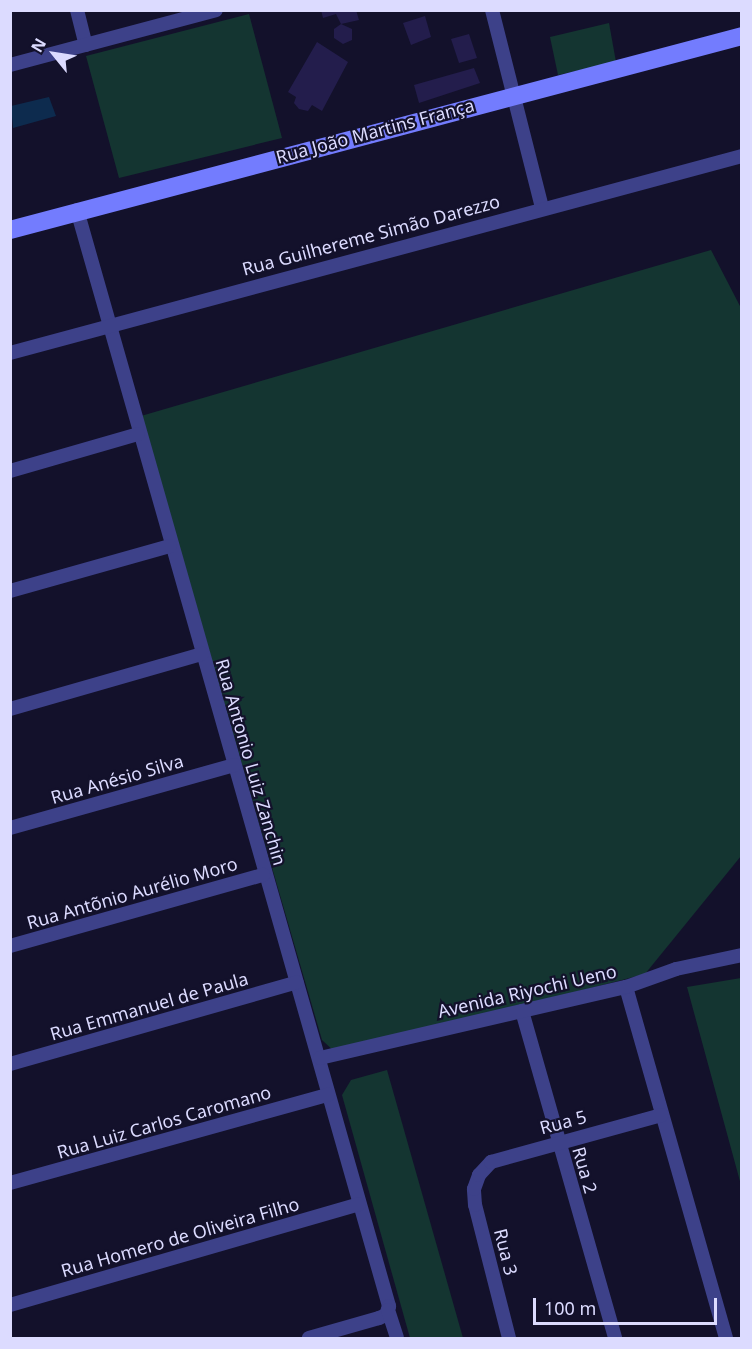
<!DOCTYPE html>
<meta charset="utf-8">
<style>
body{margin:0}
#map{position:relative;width:752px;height:1349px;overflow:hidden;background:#13112b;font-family:"Noto Sans",sans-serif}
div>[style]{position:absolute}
.green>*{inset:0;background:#143531}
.water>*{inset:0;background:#0d2b4e}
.building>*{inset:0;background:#231d4c}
.street>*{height:14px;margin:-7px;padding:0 7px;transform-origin:7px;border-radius:7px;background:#3d4189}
.secondary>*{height:18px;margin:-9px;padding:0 9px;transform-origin:9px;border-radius:9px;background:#737cfe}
span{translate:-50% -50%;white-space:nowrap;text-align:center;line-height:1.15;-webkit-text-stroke:4.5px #13112b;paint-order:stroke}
.street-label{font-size:18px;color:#dcdbff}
.frame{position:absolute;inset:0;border:12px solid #dcdbff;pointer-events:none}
.north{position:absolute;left:24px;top:24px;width:60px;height:60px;-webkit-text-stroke:4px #13112b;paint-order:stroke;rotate:300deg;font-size:16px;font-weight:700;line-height:24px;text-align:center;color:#dcdbff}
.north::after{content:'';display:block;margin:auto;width:21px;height:27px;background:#dcdbff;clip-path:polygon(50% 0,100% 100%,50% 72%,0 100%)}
.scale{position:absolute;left:533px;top:1298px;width:184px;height:27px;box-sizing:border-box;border:3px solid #dcdbff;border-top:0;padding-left:8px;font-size:18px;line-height:21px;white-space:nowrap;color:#dcdbff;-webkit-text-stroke:4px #13112b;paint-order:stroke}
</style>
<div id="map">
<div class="green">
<i style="clip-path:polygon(249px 14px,282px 138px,119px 178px,86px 56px)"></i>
<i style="clip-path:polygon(609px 23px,616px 62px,558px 75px,550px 37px)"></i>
<i style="clip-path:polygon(711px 250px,741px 308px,741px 856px,645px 974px,337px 1054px,322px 1040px,141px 416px)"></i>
<i style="clip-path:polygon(741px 978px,742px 978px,741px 1185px,687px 987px)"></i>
<i style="clip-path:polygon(387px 1070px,463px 1338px,410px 1338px,342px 1095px,351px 1080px)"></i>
</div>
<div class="water">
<i style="clip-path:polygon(49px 97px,56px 116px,13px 128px,11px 106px)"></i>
</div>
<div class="building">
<i style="clip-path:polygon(321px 10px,356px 10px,359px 20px,341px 24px,336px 14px,323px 18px)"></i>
<i style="clip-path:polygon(425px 16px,431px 37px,411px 45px,403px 23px)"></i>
<i style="clip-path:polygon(341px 24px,352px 29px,352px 40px,343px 44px,334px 38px,334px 29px)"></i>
<i style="clip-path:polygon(469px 34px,477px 58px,459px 63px,451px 39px)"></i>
<i style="clip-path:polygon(317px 42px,348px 62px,322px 111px,312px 105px,308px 111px,299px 109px,294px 103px,296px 97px,288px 92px)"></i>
<i style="clip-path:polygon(474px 68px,480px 83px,419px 103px,414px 85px)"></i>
</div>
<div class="street">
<i style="left:77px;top:10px;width:36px;rotate:76deg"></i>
<i style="left:492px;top:10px;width:203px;rotate:75.8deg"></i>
<i style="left:10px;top:65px;width:213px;rotate:-14.9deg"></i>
<i style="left:77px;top:210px;width:1140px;rotate:74.11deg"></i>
<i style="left:389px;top:1306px;width:9px;rotate:108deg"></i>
<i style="left:386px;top:1315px;width:8px;rotate:157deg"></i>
<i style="left:379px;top:1318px;width:73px;rotate:164.1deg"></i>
<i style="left:10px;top:353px;width:758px;rotate:-15.06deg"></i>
<i style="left:10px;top:471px;width:133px;rotate:-16.1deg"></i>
<i style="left:10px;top:591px;width:166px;rotate:-15.7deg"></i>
<i style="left:10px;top:709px;width:200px;rotate:-16deg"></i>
<i style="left:10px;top:828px;width:233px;rotate:-15.7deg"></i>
<i style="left:10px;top:946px;width:263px;rotate:-15.7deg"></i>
<i style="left:626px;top:987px;width:365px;rotate:74.1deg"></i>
<i style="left:522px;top:1011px;width:340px;rotate:74.1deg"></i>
<i style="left:320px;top:1058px;width:314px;rotate:-13.1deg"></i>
<i style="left:626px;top:987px;width:53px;rotate:-19.8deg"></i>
<i style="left:676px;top:969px;width:67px;rotate:-12deg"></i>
<i style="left:10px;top:1064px;width:298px;rotate:-15.9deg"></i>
<i style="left:10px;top:1183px;width:330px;rotate:-15.5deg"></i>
<i style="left:10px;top:1305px;width:363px;rotate:-16.1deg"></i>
<i style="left:388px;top:1310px;width:29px;rotate:72deg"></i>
<i style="left:509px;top:1338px;width:137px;rotate:-104.3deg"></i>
<i style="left:475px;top:1205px;width:16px;rotate:-94deg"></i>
<i style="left:474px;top:1189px;width:15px;rotate:-70deg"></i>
<i style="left:479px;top:1175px;width:18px;rotate:-47deg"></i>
<i style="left:491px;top:1162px;width:177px;rotate:-15.4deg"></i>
</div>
<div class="secondary">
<i style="left:10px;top:230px;width:757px;rotate:-14.84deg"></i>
</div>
<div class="street-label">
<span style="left:375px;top:131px;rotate:-15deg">Rua João Martins França</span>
<span style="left:371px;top:235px;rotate:-15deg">Rua Guilhereme Simão Darezzo</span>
<span style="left:251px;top:762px;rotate:74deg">Rua Antonio Luiz Zanchin</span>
<span style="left:117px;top:779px;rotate:-16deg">Rua Anésio Silva</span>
<span style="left:132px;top:893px;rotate:-16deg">Rua Antõnio Aurélio Moro</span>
<span style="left:527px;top:991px;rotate:-13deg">Avenida Riyochi Ueno</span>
<span style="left:149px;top:1006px;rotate:-16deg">Rua Emmanuel de Paula</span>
<span style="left:164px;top:1122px;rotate:-16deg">Rua Luiz Carlos Caromano</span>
<span style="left:563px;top:1122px;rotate:-15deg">Rua 5</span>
<span style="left:585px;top:1170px;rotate:74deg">Rua 2</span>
<span style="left:180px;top:1237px;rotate:-16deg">Rua Homero de Oliveira Filho</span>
<span style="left:506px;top:1252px;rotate:76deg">Rua 3</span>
</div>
<div class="frame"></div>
<div class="north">N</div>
<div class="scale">100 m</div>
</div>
